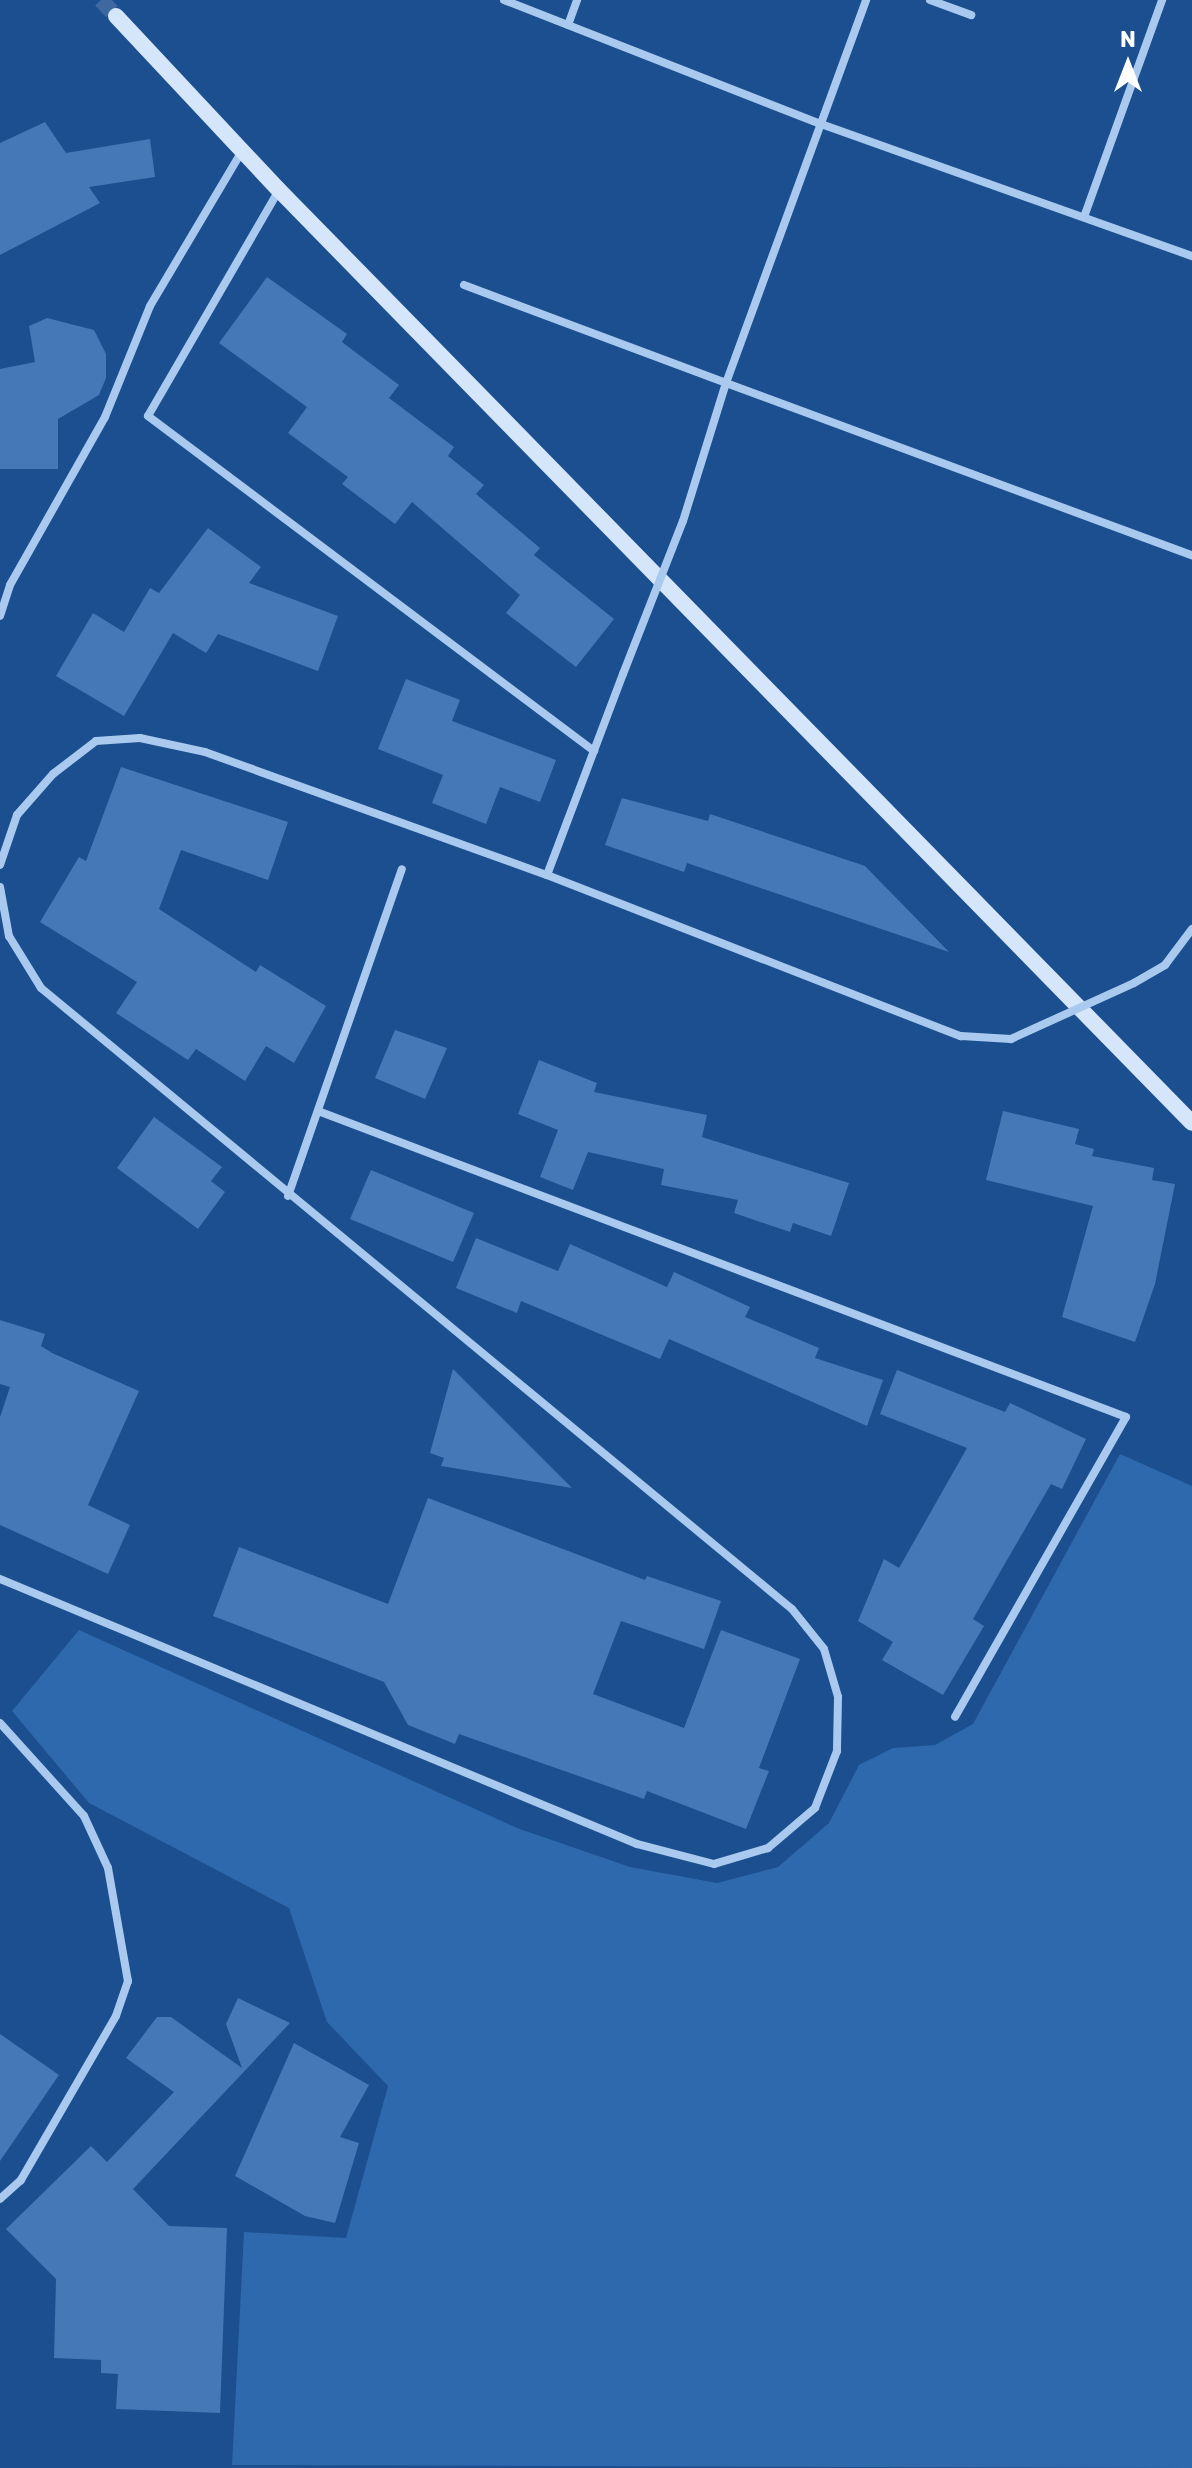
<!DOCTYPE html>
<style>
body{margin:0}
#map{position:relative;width:1192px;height:2468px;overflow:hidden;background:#1b4f8f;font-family:Rubik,sans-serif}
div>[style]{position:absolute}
.green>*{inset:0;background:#2e69ad}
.building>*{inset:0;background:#4478b7}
.secondary-tunnel>*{height:16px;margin-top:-8px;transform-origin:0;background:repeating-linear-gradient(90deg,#3d69a0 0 16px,transparent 0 24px)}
.street>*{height:8px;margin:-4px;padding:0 4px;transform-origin:4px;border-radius:4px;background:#a9c9ee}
.secondary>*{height:16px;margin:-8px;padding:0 8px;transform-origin:8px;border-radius:8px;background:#d6e6fa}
.street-bridge>*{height:8px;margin:-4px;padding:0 4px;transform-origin:4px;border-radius:4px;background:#a9c9ee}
span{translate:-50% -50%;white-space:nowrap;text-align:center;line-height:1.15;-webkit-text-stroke:7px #1b4f8f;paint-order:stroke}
.north{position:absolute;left:1088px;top:24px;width:80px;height:80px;-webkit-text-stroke:6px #1b4f8f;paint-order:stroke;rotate:0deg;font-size:22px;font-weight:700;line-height:32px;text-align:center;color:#fff}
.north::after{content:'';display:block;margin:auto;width:28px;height:36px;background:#fff;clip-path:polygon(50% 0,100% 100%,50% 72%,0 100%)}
</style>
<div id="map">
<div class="green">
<i style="clip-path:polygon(1120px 1454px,1192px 1486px,1192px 2468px,232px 2465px,244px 2232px,346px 2238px,388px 2086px,327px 2022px,289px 1908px,89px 1803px,12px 1711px,79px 1630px,517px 1828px,630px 1867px,717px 1883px,778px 1867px,829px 1823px,859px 1765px,893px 1748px,935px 1745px,973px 1724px)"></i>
</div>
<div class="building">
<i style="clip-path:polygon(45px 122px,66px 153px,150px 139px,155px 177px,89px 187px,100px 203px,0 255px,0 143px)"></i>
<i style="clip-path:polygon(267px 277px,347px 334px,342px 342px,399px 385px,389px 398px,454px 447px,448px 456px,484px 485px,476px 494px,540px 548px,534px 555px,614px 619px,576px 667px,506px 613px,520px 595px,412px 502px,395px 524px,342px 484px,348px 477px,288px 433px,307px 407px,219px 343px)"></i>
<i style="clip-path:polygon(47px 318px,94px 330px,106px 354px,106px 378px,99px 395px,58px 419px,58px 469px,0 469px,0 369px,35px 362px,29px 326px)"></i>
<i style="clip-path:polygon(208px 528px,261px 567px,249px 583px,338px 616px,318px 671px,218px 634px,206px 653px,173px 633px,124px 716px,56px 676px,93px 613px,124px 632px,150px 588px,159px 593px)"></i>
<i style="clip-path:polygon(406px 679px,460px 700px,452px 721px,556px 760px,540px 802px,500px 787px,486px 824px,432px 803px,443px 775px,378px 749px)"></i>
<i style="clip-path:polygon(121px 767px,288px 822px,268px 880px,181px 850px,159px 909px,256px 972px,260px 965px,326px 1006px,294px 1063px,266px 1046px,245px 1081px,196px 1049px,188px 1060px,116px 1013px,137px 982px,40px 922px,79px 857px,86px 861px)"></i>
<i style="clip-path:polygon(622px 798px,708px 821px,710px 814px,865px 866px,949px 952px,687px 863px,684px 872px,605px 845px)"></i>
<i style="clip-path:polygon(395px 1030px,447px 1048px,425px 1099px,375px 1078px)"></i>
<i style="clip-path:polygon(539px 1060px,597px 1083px,594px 1092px,707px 1115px,702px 1137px,849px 1183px,831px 1236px,793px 1223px,790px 1232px,734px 1213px,738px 1200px,661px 1185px,664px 1169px,588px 1152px,573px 1190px,540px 1177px,558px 1130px,518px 1114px)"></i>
<i style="clip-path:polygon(1003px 1111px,1079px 1129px,1075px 1144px,1094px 1149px,1092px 1156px,1154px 1168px,1152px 1180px,1175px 1184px,1155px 1284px,1135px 1342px,1062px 1317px,1093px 1206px,986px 1180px)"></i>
<i style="clip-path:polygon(154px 1117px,222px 1167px,211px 1181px,225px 1192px,198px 1229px,117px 1168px)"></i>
<i style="clip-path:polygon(371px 1170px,474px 1213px,453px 1262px,350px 1219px)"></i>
<i style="clip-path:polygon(476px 1238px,558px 1271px,570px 1244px,667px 1287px,674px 1272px,750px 1307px,745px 1317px,819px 1348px,815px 1358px,883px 1380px,867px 1426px,669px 1339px,660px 1359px,521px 1301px,517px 1313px,456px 1288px)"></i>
<i style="clip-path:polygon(0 1320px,45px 1334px,41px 1346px,52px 1353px,139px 1391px,88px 1505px,130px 1525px,108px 1574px,0 1525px,0 1417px,10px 1387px,0 1384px)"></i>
<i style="clip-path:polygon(453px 1369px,572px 1488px,441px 1466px,444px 1458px,430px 1453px)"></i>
<i style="clip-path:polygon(897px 1370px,1005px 1412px,1010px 1403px,1086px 1439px,1062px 1489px,1051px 1484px,973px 1619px,984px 1626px,943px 1695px,882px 1660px,893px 1642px,858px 1621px,884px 1559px,899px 1568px,967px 1448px,880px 1414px)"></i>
<i style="clip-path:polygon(428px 1498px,645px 1580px,647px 1576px,721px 1601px,704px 1649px,621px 1621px,593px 1694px,684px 1728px,721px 1630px,800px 1659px,759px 1768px,769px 1771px,746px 1829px,647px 1791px,644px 1799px,459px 1734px,455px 1744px,408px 1725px,384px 1682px,213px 1616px,239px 1547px,388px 1604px)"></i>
<i style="clip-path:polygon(238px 1998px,290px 2023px,133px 2189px,169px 2226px,227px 2228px,220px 2413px,116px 2409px,118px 2374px,101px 2373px,101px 2360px,54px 2358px,56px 2279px,6px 2229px,91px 2146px,107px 2162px,174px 2092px,126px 2058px,157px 2017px,171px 2017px,242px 2068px,226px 2024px)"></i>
<i style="clip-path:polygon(0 2034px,59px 2075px,0 2161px)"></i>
<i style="clip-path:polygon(294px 2043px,369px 2085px,340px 2137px,359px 2143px,335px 2223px,305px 2216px,235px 2176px)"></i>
</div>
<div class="secondary-tunnel">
<i style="left:101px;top:0;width:22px;rotate:47deg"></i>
</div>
<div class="street">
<i style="left:504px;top:0;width:340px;rotate:21.4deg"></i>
<i style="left:821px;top:124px;width:394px;rotate:19.6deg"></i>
<i style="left:930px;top:0;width:44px;rotate:20.1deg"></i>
<i style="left:568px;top:25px;width:27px;rotate:-70deg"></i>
<i style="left:279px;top:190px;width:261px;rotate:120.1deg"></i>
<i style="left:148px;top:416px;width:558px;rotate:36.91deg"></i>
<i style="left:1084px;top:217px;width:231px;rotate:-70.2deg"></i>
<i style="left:464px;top:285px;width:280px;rotate:20.5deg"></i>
<i style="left:726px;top:383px;width:408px;rotate:-69.9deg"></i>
<i style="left:683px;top:521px;width:145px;rotate:-72.7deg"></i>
<i style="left:726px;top:383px;width:497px;rotate:20.3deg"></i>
<i style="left:0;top:616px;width:33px;rotate:-72deg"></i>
<i style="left:10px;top:585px;width:193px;rotate:-60.5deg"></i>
<i style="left:105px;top:417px;width:120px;rotate:-67.9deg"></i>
<i style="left:150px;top:306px;width:180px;rotate:-59.3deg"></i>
<i style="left:0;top:865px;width:53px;rotate:-71.2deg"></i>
<i style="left:17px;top:815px;width:55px;rotate:-48.7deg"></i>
<i style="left:53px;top:774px;width:54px;rotate:-37.5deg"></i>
<i style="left:96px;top:741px;width:44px;rotate:-3.9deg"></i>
<i style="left:140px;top:738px;width:66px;rotate:12.2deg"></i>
<i style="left:205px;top:752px;width:363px;rotate:19.8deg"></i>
<i style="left:547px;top:875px;width:444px;rotate:21.3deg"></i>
<i style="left:961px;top:1036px;width:50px;rotate:3.4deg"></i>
<i style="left:547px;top:875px;width:215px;rotate:-69.3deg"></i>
<i style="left:0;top:887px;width:50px;rotate:79.6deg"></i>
<i style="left:9px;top:936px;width:61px;rotate:58.4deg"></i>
<i style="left:41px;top:988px;width:974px;rotate:39.59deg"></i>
<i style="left:792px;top:1609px;width:51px;rotate:51.3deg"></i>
<i style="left:824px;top:1649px;width:50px;rotate:73.7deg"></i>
<i style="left:838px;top:1697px;width:54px;rotate:91.1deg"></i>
<i style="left:837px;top:1751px;width:61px;rotate:111.1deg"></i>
<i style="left:815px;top:1808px;width:62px;rotate:139.6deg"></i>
<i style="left:768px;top:1848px;width:56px;rotate:163.5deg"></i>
<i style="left:714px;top:1864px;width:80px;rotate:-165.4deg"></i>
<i style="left:637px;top:1844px;width:690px;rotate:-157.41deg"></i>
<i style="left:1134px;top:983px;width:36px;rotate:-30deg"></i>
<i style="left:1165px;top:965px;width:45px;rotate:-53.1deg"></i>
<i style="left:318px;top:1111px;width:864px;rotate:20.74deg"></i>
<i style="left:1126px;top:1417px;width:345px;rotate:119.7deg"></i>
<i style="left:288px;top:1196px;width:346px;rotate:-70.8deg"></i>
<i style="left:0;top:1723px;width:125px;rotate:47.9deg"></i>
<i style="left:84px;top:1816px;width:57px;rotate:65.2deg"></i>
<i style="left:108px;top:1868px;width:115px;rotate:80deg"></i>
<i style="left:128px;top:1981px;width:37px;rotate:109deg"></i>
<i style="left:116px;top:2016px;width:190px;rotate:120.1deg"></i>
<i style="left:21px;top:2180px;width:28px;rotate:138deg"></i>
</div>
<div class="secondary">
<i style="left:116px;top:16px;width:238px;rotate:46.9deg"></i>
<i style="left:279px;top:190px;width:1305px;rotate:45.62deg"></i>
</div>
<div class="street-bridge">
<i style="left:623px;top:674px;width:164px;rotate:-68.6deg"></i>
<i style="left:1011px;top:1039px;width:135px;rotate:-24.5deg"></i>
</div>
<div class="north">N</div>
</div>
